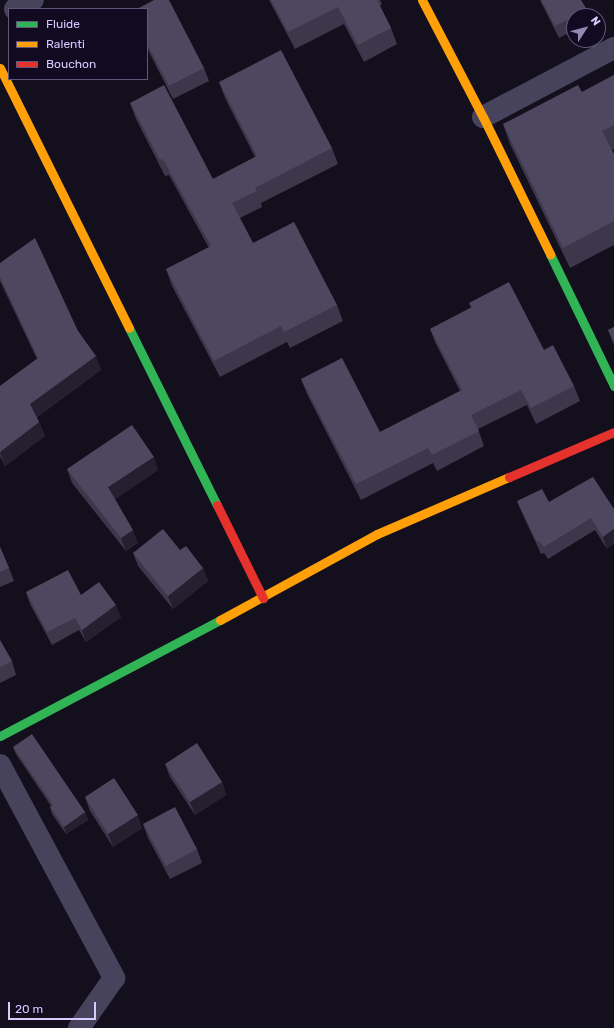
<!DOCTYPE html>
<style>
body{margin:0}
#map{position:relative;width:614px;height:1028px;overflow:hidden;background:#130f1c;font-family:Rubik,sans-serif}
div>[style]{position:absolute}
.street>*{height:22px;margin:-11px;padding:0 11px;transform-origin:11px;border-radius:11px;background:#47435d}
.fast>*{height:9px;margin:-4.5px;padding:0 4.5px;transform-origin:4.5px;border-radius:4.5px;background:#30b455}
.slow>*{height:9px;margin:-4.5px;padding:0 4.5px;transform-origin:4.5px;border-radius:4.5px;background:#ff9f0a}
.jam>*{height:9px;margin:-4.5px;padding:0 4.5px;transform-origin:4.5px;border-radius:4.5px;background:#e5322d}
.wall>*{inset:0;background:#3d374c}
.shaded-wall>*{inset:0;background:#252030}
.building>*{inset:0;background:#4d475f}
span{translate:-50% -50%;white-space:nowrap;text-align:center;line-height:1.15;-webkit-text-stroke:4px #110a21;paint-order:stroke}
.legend{position:absolute;left:8px;top:8px;width:140px;height:72px;box-sizing:border-box;background:#110a21;border:1px solid #60577a;margin:0;padding:5px 7px;list-style:none;font-size:12px;color:#d6caff}
.legend li{display:flex;align-items:center;gap:8px;height:20px}
.legend b{width:20px;border:1px solid #60577a}
.north{position:absolute;left:566px;top:8px;width:40px;height:40px;box-sizing:border-box;background:#110a21;border:1px solid #60577a;border-radius:50%;rotate:54deg;font-size:11px;font-weight:700;line-height:16px;text-align:center;color:#d6caff}
.north::after{content:'';display:block;margin:auto;width:14px;height:18px;background:#9289b0;clip-path:polygon(50% 0,100% 100%,50% 72%,0 100%)}
.scale{position:absolute;left:8px;top:1002px;width:88px;height:18px;box-sizing:border-box;border:2px solid #d6caff;border-top:0;padding-left:5px;font-size:12px;line-height:14px;white-space:nowrap;color:#d6caff;-webkit-text-stroke:3px #110a21;paint-order:stroke}
</style>
<div id="map">
<div class="street">
<i style="left:15px;top:9px;width:20px;rotate:-27deg"></i>
<i style="left:483px;top:117px;width:148px;rotate:-27.8deg"></i>
<i style="left:0;top:765px;width:242px;rotate:61.8deg"></i>
<i style="left:114px;top:978px;width:61px;rotate:125deg"></i>
</div>
<div class="fast">
<i style="left:550px;top:254px;width:147px;rotate:64.1deg"></i>
<i style="left:129px;top:328px;width:198px;rotate:63.6deg"></i>
<i style="left:0;top:736px;width:249px;rotate:-27.8deg"></i>
</div>
<div class="slow">
<i style="left:422px;top:0;width:132px;rotate:62.5deg"></i>
<i style="left:483px;top:117px;width:153px;rotate:63.9deg"></i>
<i style="left:0;top:68px;width:290px;rotate:63.6deg"></i>
<i style="left:220px;top:620px;width:179px;rotate:-28.7deg"></i>
<i style="left:377px;top:534px;width:144px;rotate:-23.4deg"></i>
</div>
<div class="jam">
<i style="left:509px;top:477px;width:114px;rotate:-23.2deg"></i>
<i style="left:217px;top:505px;width:104px;rotate:63.7deg"></i>
</div>
<div class="wall">
<i style="clip-path:polygon(269px 0,380px 0,382px 4px,380px 6px,391px 28px,397px 44px,364px 62px,344px 24px,295px 49px)"></i>
<i style="clip-path:polygon(540px 0,581px 0,587px 10px,589px 16px,574px 16px,574px 30px,559px 38px)"></i>
<i style="clip-path:polygon(147px 9px,204px 68px,209px 81px,173px 99px,147px 48px)"></i>
<i style="clip-path:polygon(614px 75px,614px 149px,612px 150px,614px 154px,614px 245px,570px 268px,510px 144px,503px 124px,582px 92px)"></i>
<i style="clip-path:polygon(219px 82px,332px 148px,338px 164px,261px 203px,262px 207px,240px 218px,253px 243px,337px 305px,343px 321px,290px 348px,287px 342px,220px 377px,172px 286px,166px 269px,209px 248px,169px 175px,165px 176px,136px 119px,130px 103px,213px 179px,255px 157px,225px 98px)"></i>
<i style="clip-path:polygon(0 263px,78px 331px,101px 370px,37px 417px,39px 422px,45px 436px,5px 466px,0 456px,0 386px,37px 359px,0 281px)"></i>
<i style="clip-path:polygon(469px 303px,544px 350px,574px 386px,580px 401px,536px 424px,527px 405px,478px 429px,484px 446px,437px 471px,433px 463px,361px 500px,307px 394px,301px 379px,380px 432px,460px 391px,436px 344px,430px 329px,471px 308px)"></i>
<i style="clip-path:polygon(614px 327px,614px 345px,608px 330px)"></i>
<i style="clip-path:polygon(67px 469px,158px 470px,115px 499px,138px 543px,126px 551px,72px 483px)"></i>
<i style="clip-path:polygon(593px 477px,607px 549px,595px 530px,548px 559px,544px 553px,541px 554px,522px 513px,517px 501px,549px 502px)"></i>
<i style="clip-path:polygon(0 547px,9px 568px,14px 581px,0 587px)"></i>
<i style="clip-path:polygon(180px 550px,203px 568px,208px 581px,173px 609px,138px 566px,133px 553px)"></i>
<i style="clip-path:polygon(26px 592px,81px 595px,121px 617px,86px 642px,79px 630px,52px 645px,30px 604px)"></i>
<i style="clip-path:polygon(0 640px,12px 661px,16px 675px,0 683px)"></i>
<i style="clip-path:polygon(13px 747px,85px 812px,88px 820px,66px 834px,52px 814px,50px 807px,51px 806px,16px 754px)"></i>
<i style="clip-path:polygon(165px 764px,222px 782px,226px 795px,195px 815px,170px 777px)"></i>
<i style="clip-path:polygon(85px 797px,142px 828px,113px 847px,90px 811px)"></i>
<i style="clip-path:polygon(143px 824px,197px 849px,202px 863px,170px 879px,148px 838px)"></i>
</div>
<div class="shaded-wall">
<i style="clip-path:polygon(96px 356px,101px 370px,35px 418px,30px 404px)"></i>
<i style="clip-path:polygon(39px 422px,45px 436px,5px 466px,0 452px)"></i>
<i style="clip-path:polygon(154px 457px,158px 470px,113px 501px,108px 487px)"></i>
<i style="clip-path:polygon(614px 529px,614px 544px,607px 549px,603px 537px)"></i>
<i style="clip-path:polygon(133px 530px,138px 543px,126px 551px,121px 538px)"></i>
<i style="clip-path:polygon(203px 568px,208px 581px,173px 609px,168px 596px)"></i>
<i style="clip-path:polygon(116px 605px,121px 617px,86px 642px,82px 630px)"></i>
<i style="clip-path:polygon(222px 782px,226px 795px,195px 815px,190px 802px)"></i>
<i style="clip-path:polygon(85px 812px,88px 820px,66px 834px,64px 827px)"></i>
<i style="clip-path:polygon(138px 815px,142px 828px,113px 847px,108px 834px)"></i>
</div>
<div class="building">
<i style="clip-path:polygon(154px 0,169px 0,204px 68px,169px 86px,147px 44px,147px 9px,137px 9px)"></i>
<i style="clip-path:polygon(271px 0,377px 0,391px 28px,358px 45px,338px 7px,288px 32px)"></i>
<i style="clip-path:polygon(541px 0,581px 0,587px 10px,555px 26px)"></i>
<i style="clip-path:polygon(281px 50px,332px 148px,255px 188px,257px 191px,232px 203px,253px 243px,294px 222px,337px 305px,284px 332px,281px 326px,214px 361px,166px 269px,211px 246px,163px 159px,160px 160px,130px 103px,164px 85px,213px 179px,257px 156px,219px 82px)"></i>
<i style="clip-path:polygon(614px 75px,614px 125px,602px 131px,614px 154px,614px 221px,563px 248px,503px 124px,578px 85px,582px 92px)"></i>
<i style="clip-path:polygon(35px 238px,78px 331px,96px 356px,30px 404px,39px 422px,0 452px,0 386px,38px 358px,0 277px,0 263px)"></i>
<i style="clip-path:polygon(509px 282px,544px 350px,553px 345px,574px 386px,531px 408px,521px 390px,471px 415px,479px 431px,432px 455px,428px 448px,356px 484px,301px 379px,342px 358px,380px 432px,462px 390px,430px 329px,472px 307px,469px 303px)"></i>
<i style="clip-path:polygon(614px 327px,614px 342px,608px 330px)"></i>
<i style="clip-path:polygon(132px 425px,154px 457px,108px 487px,133px 530px,121px 538px,67px 469px)"></i>
<i style="clip-path:polygon(593px 477px,614px 509px,614px 529px,603px 537px,591px 518px,544px 547px,539px 541px,537px 542px,517px 501px,542px 489px,549px 502px)"></i>
<i style="clip-path:polygon(163px 529px,180px 550px,186px 546px,203px 568px,168px 596px,133px 553px)"></i>
<i style="clip-path:polygon(0 547px,9px 568px,0 572px)"></i>
<i style="clip-path:polygon(68px 570px,81px 595px,99px 582px,116px 605px,82px 630px,75px 618px,47px 632px,26px 592px)"></i>
<i style="clip-path:polygon(0 640px,12px 661px,0 667px)"></i>
<i style="clip-path:polygon(32px 734px,85px 812px,64px 827px,50px 807px,53px 805px,13px 747px)"></i>
<i style="clip-path:polygon(197px 743px,222px 782px,190px 802px,165px 764px)"></i>
<i style="clip-path:polygon(114px 778px,138px 815px,108px 834px,85px 797px)"></i>
<i style="clip-path:polygon(175px 807px,197px 849px,166px 866px,143px 824px)"></i>
</div>
<ul class="legend">
<li><b style="height:5px;background:#30b455"></b>Fluide</li>
<li><b style="height:5px;background:#ff9f0a"></b>Ralenti</li>
<li><b style="height:5px;background:#e5322d"></b>Bouchon</li>
</ul>
<div class="north">N</div>
<div class="scale">20 m</div>
</div>
